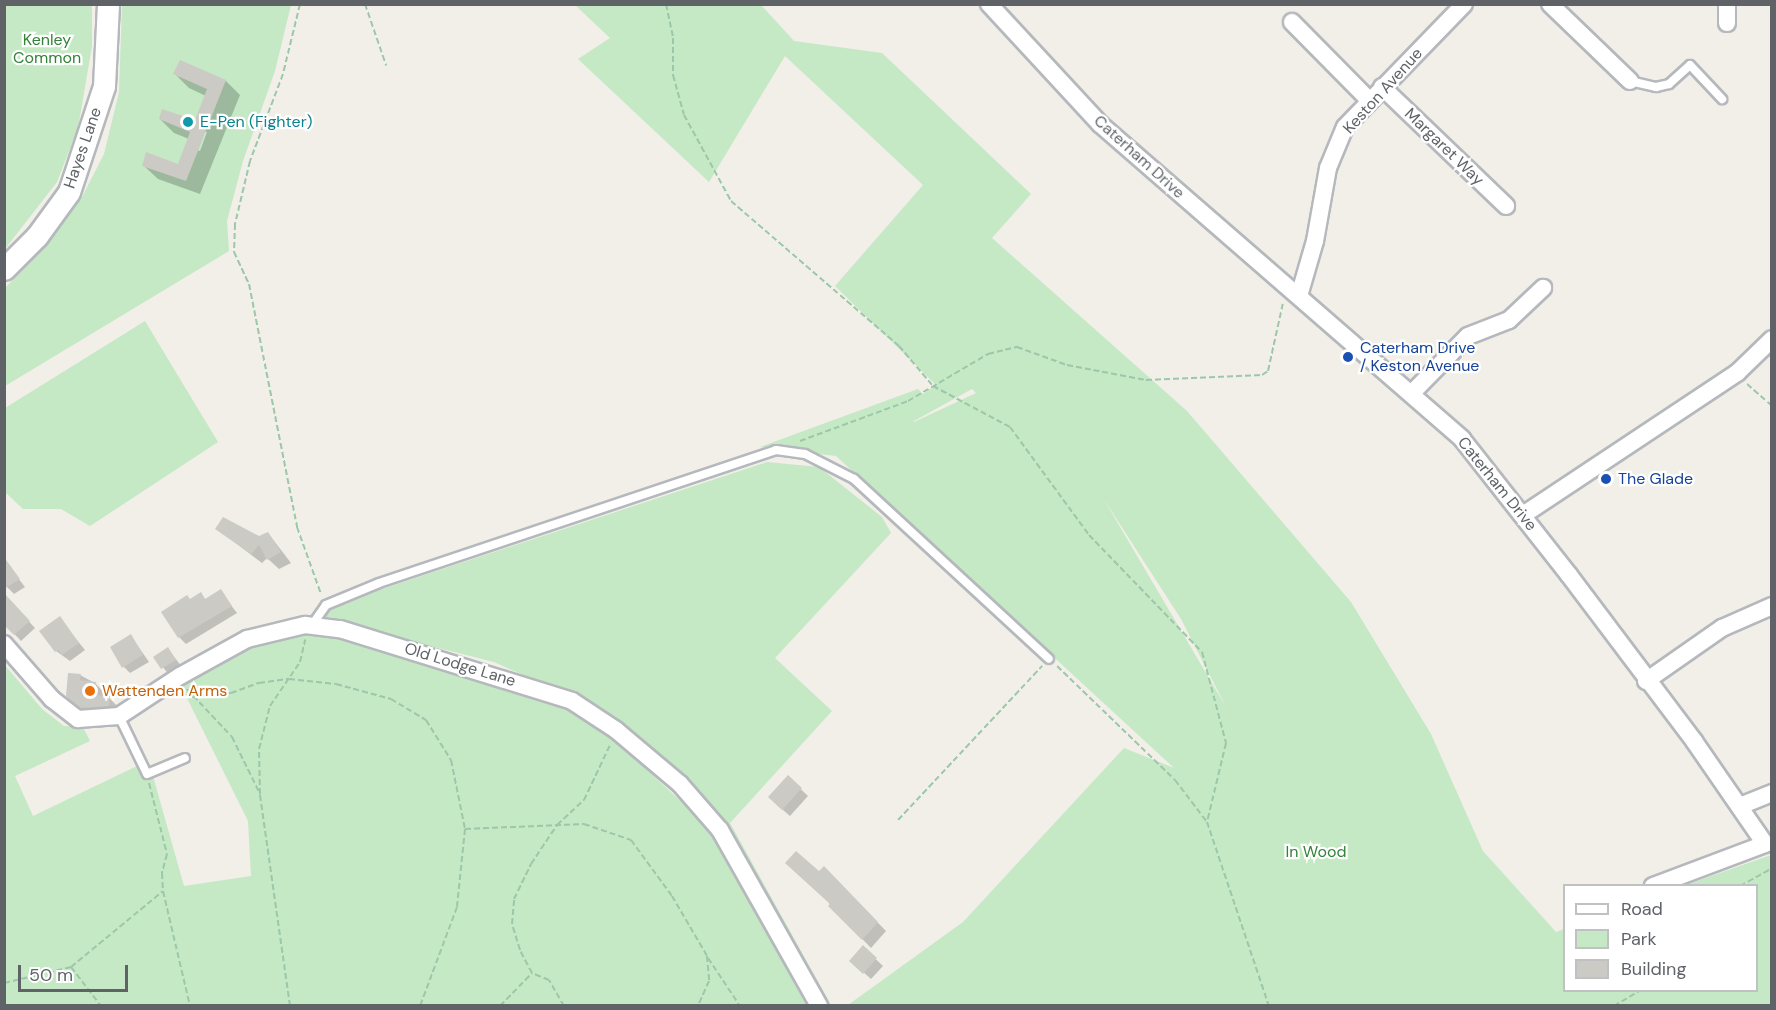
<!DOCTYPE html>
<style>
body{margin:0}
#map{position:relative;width:1776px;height:1010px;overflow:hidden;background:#f1efe8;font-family:"DM Sans",sans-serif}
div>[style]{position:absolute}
.green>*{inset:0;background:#c5e8c5}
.shadow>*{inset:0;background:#0003}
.building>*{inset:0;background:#cccac5}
.path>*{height:2px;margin-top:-1px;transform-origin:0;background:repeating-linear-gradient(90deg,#9cc7a9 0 6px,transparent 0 9px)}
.roads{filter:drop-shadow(2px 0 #b5b8bc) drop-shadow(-2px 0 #b5b8bc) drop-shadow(0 2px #b5b8bc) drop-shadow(0 -2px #b5b8bc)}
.service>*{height:8px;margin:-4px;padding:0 4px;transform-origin:4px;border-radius:4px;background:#fff}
.minor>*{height:16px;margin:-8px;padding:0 8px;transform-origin:8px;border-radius:8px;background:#fff}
.tertiary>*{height:21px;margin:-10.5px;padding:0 10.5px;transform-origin:10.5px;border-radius:10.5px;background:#fff}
.dots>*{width:16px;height:16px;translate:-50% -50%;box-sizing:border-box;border:3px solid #fff;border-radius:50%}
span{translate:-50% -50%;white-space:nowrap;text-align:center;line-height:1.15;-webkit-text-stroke:4.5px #fff;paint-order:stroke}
.park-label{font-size:16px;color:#348238}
.street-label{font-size:16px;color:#5f6368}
.culture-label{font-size:16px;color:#0d838f}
.left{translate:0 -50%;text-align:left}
.transit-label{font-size:16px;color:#164399}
.food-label{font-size:16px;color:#c56008}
.frame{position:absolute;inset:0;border:6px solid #5f6368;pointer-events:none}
.legend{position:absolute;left:1563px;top:884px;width:195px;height:108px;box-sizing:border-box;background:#fff;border:2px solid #bfc1c3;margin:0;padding:8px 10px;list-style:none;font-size:18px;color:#5f6368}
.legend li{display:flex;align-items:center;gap:12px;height:30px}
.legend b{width:30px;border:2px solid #bfc1c3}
.scale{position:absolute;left:18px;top:965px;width:110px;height:27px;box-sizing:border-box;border:3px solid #5f6368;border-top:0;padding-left:8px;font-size:18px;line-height:21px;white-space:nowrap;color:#5f6368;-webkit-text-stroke:4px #fff;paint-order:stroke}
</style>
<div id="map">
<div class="green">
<i style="clip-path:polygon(5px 4px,92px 5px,92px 46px,78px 128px,57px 182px,5px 249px)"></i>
<i style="clip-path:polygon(122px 5px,291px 5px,275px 71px,243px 161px,227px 221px,229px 251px,5px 386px,5px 288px,41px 251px,81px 199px,104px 154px,119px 92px)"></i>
<i style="clip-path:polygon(evenodd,575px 5px,761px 5px,794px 41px,882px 53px,1031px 194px,992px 238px,1187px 411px,1351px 602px,1431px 734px,1483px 851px,1556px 932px,1564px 929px,1564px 990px,1756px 990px,1756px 886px,1686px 885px,1771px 855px,1771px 1005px,848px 1005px,963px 922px,1124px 748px,1174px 768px,836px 456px,760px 447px,918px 389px,923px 394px,936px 385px,835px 286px,923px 185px,785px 56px,709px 182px,578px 59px,610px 38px,575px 5px,972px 389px,976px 393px,914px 422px,914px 421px,972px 389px,575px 5px,1103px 498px,1181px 619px,1226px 707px,1103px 498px)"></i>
<i style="clip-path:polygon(145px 321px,218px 442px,90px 526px,61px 509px,23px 509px,5px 492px,5px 408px)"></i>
<i style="clip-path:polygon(767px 462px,819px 467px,882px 517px,891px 533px,775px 658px,832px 711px,730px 823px,831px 1005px,824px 1005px,723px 822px,699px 791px,614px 716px,494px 662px,323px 619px,330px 610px,379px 590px)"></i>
<i style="clip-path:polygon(300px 634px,341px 636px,444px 664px,567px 709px,606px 732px,712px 830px,810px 1005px,5px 1005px,4px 664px,42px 709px,64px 726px,83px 727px,90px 741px,15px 776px,33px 816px,137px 766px,144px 780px,153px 776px,184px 886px,251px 876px,248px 821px,179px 682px,247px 646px)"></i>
</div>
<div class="shadow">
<i style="clip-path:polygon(evenodd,181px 62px,226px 81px,240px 95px,200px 194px,158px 179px,143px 165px,179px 166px,189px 139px,174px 133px,160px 119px,195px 122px,206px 96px,189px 88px,175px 74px,181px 62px,204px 132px,207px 132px,200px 151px,197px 150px,204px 132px)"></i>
<i style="clip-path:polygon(217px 529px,259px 537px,268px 533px,291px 563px,279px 569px,267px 558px,262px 563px)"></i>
<i style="clip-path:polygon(8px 565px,25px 587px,14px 594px,4px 584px)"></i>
<i style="clip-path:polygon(220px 591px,237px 613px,186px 644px,179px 637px,190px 600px,200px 594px,206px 600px)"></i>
<i style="clip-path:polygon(7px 598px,35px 628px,21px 641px,4px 623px)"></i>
<i style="clip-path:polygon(59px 618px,85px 650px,70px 661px,56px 651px,41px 631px)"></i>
<i style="clip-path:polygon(131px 636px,149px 662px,130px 673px,124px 667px)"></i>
<i style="clip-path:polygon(168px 649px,182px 667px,169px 675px,155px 657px)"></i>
<i style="clip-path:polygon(80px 675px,95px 683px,119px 708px,93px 718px,78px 706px,67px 695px)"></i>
<i style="clip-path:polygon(788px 777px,808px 796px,790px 816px,776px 804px)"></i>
<i style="clip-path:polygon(824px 868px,886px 931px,871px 948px,830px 906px,819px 873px)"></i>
<i style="clip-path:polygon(863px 947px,883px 966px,871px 979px,851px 961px)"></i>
</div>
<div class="building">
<i style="clip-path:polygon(180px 60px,226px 80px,186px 181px,142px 166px,146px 152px,178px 164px,190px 132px,159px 119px,162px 109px,195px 120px,207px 89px,173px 74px)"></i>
<i style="clip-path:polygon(223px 517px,259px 536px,268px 532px,281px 552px,267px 560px,259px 545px,251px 554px,215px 529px)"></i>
<i style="clip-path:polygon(4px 557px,20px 579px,4px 589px)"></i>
<i style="clip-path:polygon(221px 589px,232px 606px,178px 638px,161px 612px,187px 595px,190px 599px,201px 592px,205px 599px)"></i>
<i style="clip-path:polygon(4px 593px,30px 621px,14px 635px,4px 625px)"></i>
<i style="clip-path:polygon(60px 616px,79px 643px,62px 655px,58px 650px,55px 652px,39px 631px)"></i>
<i style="clip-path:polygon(131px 634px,143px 655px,122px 668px,110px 647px)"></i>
<i style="clip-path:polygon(168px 647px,176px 660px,161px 669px,153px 657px)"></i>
<i style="clip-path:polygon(68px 673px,81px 674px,80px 680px,96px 682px,94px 695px,110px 696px,109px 706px,81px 708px,70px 700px,66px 696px)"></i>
<i style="clip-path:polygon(788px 775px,802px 788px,782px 810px,768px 797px)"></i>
<i style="clip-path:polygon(796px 851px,819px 871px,824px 866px,878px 922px,862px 940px,828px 906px,830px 904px,785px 863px)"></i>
<i style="clip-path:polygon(863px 945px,877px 958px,863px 974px,849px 961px)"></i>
</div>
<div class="path">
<i style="left:300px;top:4px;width:72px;rotate:103.7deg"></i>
<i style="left:283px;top:74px;width:93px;rotate:110.8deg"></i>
<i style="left:250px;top:161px;width:65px;rotate:103.4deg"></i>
<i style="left:235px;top:224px;width:28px;rotate:92deg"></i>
<i style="left:234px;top:252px;width:35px;rotate:65deg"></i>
<i style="left:249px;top:284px;width:248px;rotate:78.8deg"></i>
<i style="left:297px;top:527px;width:71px;rotate:70.3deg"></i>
<i style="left:365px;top:4px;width:65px;rotate:71deg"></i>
<i style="left:666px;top:4px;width:35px;rotate:78deg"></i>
<i style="left:673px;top:38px;width:37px;rotate:90deg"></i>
<i style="left:673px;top:75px;width:41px;rotate:74.6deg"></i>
<i style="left:684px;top:115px;width:98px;rotate:61.3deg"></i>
<i style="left:731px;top:201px;width:222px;rotate:40.8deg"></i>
<i style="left:899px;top:346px;width:52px;rotate:49.6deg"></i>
<i style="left:933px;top:386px;width:87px;rotate:28deg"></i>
<i style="left:1010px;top:427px;width:134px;rotate:53.8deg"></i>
<i style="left:1089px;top:535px;width:163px;rotate:46deg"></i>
<i style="left:1202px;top:652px;width:94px;rotate:75.2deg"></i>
<i style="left:1226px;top:743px;width:81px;rotate:103.5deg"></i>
<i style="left:1747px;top:384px;width:33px;rotate:41deg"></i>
<i style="left:800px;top:441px;width:115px;rotate:-20.3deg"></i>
<i style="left:908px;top:401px;width:93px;rotate:-30.4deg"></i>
<i style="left:988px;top:354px;width:30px;rotate:-14deg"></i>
<i style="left:1017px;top:347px;width:53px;rotate:19.8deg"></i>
<i style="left:1067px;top:365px;width:80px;rotate:10.8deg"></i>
<i style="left:1146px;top:380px;width:116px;rotate:-2.5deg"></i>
<i style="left:1262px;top:375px;width:7px;rotate:-34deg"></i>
<i style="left:1268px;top:371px;width:70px;rotate:-77.6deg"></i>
<i style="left:1057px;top:666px;width:164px;rotate:44deg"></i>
<i style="left:1175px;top:780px;width:53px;rotate:52.7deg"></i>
<i style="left:1207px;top:822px;width:194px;rotate:71.4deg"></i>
<i style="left:187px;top:689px;width:66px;rotate:46.8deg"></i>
<i style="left:232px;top:737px;width:64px;rotate:63.8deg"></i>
<i style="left:191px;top:697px;width:40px;rotate:-5.7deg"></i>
<i style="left:231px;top:693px;width:30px;rotate:-20deg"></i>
<i style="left:259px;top:683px;width:30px;rotate:-8deg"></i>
<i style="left:289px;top:679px;width:47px;rotate:6.1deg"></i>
<i style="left:336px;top:684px;width:57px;rotate:15.3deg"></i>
<i style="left:391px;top:699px;width:41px;rotate:31deg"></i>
<i style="left:426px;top:720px;width:47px;rotate:58deg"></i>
<i style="left:451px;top:760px;width:70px;rotate:78.5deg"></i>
<i style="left:465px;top:829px;width:78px;rotate:95.9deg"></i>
<i style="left:457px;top:907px;width:106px;rotate:110.5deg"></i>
<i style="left:149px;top:783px;width:73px;rotate:75.8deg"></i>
<i style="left:167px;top:854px;width:20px;rotate:105deg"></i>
<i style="left:162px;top:873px;width:18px;rotate:87deg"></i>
<i style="left:163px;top:891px;width:118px;rotate:76.8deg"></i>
<i style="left:898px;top:820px;width:211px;rotate:-46.9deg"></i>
<i style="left:465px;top:829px;width:119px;rotate:-2.4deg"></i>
<i style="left:584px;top:824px;width:50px;rotate:18.8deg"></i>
<i style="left:631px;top:840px;width:69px;rotate:53.8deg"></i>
<i style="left:672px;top:896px;width:69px;rotate:59.7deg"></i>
<i style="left:707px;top:956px;width:25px;rotate:85deg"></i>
<i style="left:709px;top:981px;width:27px;rotate:114deg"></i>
<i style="left:1740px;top:886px;width:37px;rotate:-29deg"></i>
<i style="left:708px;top:958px;width:58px;rotate:56.3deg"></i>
<i style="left:71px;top:967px;width:49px;rotate:52.4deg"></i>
<i style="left:4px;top:983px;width:69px;rotate:-13.4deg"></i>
<i style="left:71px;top:967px;width:119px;rotate:-39.6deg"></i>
<i style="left:290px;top:1006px;width:214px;rotate:-98.1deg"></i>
<i style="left:260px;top:794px;width:45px;rotate:-91.3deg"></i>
<i style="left:259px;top:749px;width:44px;rotate:-75.7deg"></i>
<i style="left:270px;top:706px;width:53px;rotate:-55.7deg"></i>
<i style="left:300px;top:662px;width:23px;rotate:-77deg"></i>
<i style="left:500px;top:1006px;width:46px;rotate:-45.9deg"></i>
<i style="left:564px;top:1006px;width:30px;rotate:-120deg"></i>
<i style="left:549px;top:980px;width:18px;rotate:-158deg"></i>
<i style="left:532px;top:973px;width:26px;rotate:-118deg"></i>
<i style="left:520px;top:950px;width:27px;rotate:-107deg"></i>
<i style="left:512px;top:924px;width:25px;rotate:-85deg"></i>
<i style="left:514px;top:899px;width:39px;rotate:-64deg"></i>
<i style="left:531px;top:864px;width:47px;rotate:-56.3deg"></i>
<i style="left:557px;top:825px;width:37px;rotate:-43deg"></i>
<i style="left:584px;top:800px;width:61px;rotate:-64.7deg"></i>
<i style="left:1614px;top:1006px;width:31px;rotate:-31deg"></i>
</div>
<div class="roads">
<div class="service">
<i style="left:1630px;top:81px;width:27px;rotate:13deg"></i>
<i style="left:1656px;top:87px;width:13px;rotate:-13deg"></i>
<i style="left:1669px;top:84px;width:28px;rotate:-42deg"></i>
<i style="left:1690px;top:65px;width:47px;rotate:46.7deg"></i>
<i style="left:312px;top:625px;width:24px;rotate:-55deg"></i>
<i style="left:326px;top:605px;width:57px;rotate:-22.5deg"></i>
<i style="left:379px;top:583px;width:419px;rotate:-18.5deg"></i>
<i style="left:776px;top:450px;width:29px;rotate:8deg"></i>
<i style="left:805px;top:454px;width:55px;rotate:27deg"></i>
<i style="left:854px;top:479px;width:265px;rotate:42.7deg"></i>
<i style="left:119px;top:716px;width:64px;rotate:64.2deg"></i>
<i style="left:147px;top:774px;width:41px;rotate:-22.8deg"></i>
</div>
<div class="minor">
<i style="left:989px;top:4px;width:163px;rotate:47.2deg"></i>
<i style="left:1100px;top:124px;width:480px;rotate:41deg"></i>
<i style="left:1462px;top:439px;width:173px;rotate:51.8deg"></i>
<i style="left:1569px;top:575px;width:208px;rotate:53deg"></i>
<i style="left:1694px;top:741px;width:125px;rotate:55.4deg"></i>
<i style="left:1765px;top:844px;width:120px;rotate:159.4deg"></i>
<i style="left:1550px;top:4px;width:111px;rotate:43.9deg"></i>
<i style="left:1292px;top:22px;width:111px;rotate:45.4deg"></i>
<i style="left:1727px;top:23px;width:19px;rotate:-90deg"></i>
<i style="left:1382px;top:87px;width:172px;rotate:43.8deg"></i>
<i style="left:1299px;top:296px;width:57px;rotate:-73.8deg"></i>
<i style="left:1315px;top:241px;width:74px;rotate:-79.9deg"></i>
<i style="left:1328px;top:168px;width:44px;rotate:-67.5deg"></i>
<i style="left:1345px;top:127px;width:171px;rotate:-45.9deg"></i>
<i style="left:1411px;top:394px;width:81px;rotate:-45.5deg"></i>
<i style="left:1468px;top:336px;width:44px;rotate:-21.3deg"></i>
<i style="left:1509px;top:320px;width:47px;rotate:-43.3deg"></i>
<i style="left:1523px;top:515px;width:258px;rotate:-33.6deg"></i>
<i style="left:1738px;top:372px;width:47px;rotate:-44.1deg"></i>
<i style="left:4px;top:644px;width:73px;rotate:48.9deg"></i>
<i style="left:52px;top:699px;width:33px;rotate:38deg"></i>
<i style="left:78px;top:719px;width:41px;rotate:-4.2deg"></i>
<i style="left:119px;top:716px;width:73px;rotate:-33.3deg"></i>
<i style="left:180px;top:676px;width:77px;rotate:-28.9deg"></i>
<i style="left:247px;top:639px;width:60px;rotate:-13.6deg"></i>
<i style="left:305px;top:625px;width:35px;rotate:7deg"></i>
<i style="left:340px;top:629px;width:243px;rotate:17.2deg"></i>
<i style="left:572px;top:701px;width:53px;rotate:33.4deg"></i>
<i style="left:616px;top:730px;width:84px;rotate:40.2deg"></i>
<i style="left:680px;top:784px;width:61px;rotate:49deg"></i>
<i style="left:720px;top:830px;width:202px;rotate:60.6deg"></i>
<i style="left:1646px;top:681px;width:93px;rotate:-34.9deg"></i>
<i style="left:1722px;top:628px;width:55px;rotate:-23.7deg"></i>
<i style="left:1740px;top:806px;width:35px;rotate:-22deg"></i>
</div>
<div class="tertiary">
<i style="left:4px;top:269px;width:47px;rotate:-45deg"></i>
<i style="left:37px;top:236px;width:54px;rotate:-54deg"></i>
<i style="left:69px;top:192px;width:112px;rotate:-71.7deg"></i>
<i style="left:104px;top:86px;width:82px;rotate:-87.2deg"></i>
</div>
</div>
<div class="dots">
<i style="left:188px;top:122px;background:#0f9aa8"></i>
<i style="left:1348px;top:357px;background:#1a4fb4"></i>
<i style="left:1606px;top:479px;background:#1a4fb4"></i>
<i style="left:90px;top:691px;background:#e8710a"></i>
</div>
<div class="park-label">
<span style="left:47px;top:49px">Kenley<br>Common</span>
<span style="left:1316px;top:852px">In Wood</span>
</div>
<div class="street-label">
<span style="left:1383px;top:91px;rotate:-48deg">Keston Avenue</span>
<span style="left:1444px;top:147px;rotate:44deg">Margaret Way</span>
<span style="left:83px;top:148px;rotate:-71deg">Hayes Lane</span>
<span style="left:1139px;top:157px;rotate:42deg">Caterham Drive</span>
<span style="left:1497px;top:484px;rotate:51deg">Caterham Drive</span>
<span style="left:460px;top:665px;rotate:17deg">Old Lodge Lane</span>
</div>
<div class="culture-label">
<span class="left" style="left:200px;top:122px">E-Pen (Fighter)</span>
</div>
<div class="transit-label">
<span class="left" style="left:1360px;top:357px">Caterham Drive<br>/ Keston Avenue</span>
<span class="left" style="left:1618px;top:479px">The Glade</span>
</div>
<div class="food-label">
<span class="left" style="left:102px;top:691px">Wattenden Arms</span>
</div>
<div class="frame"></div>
<ul class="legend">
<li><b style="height:8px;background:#fff"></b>Road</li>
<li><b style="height:16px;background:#c5e8c5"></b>Park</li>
<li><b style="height:16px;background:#cccac5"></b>Building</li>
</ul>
<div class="scale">50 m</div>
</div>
